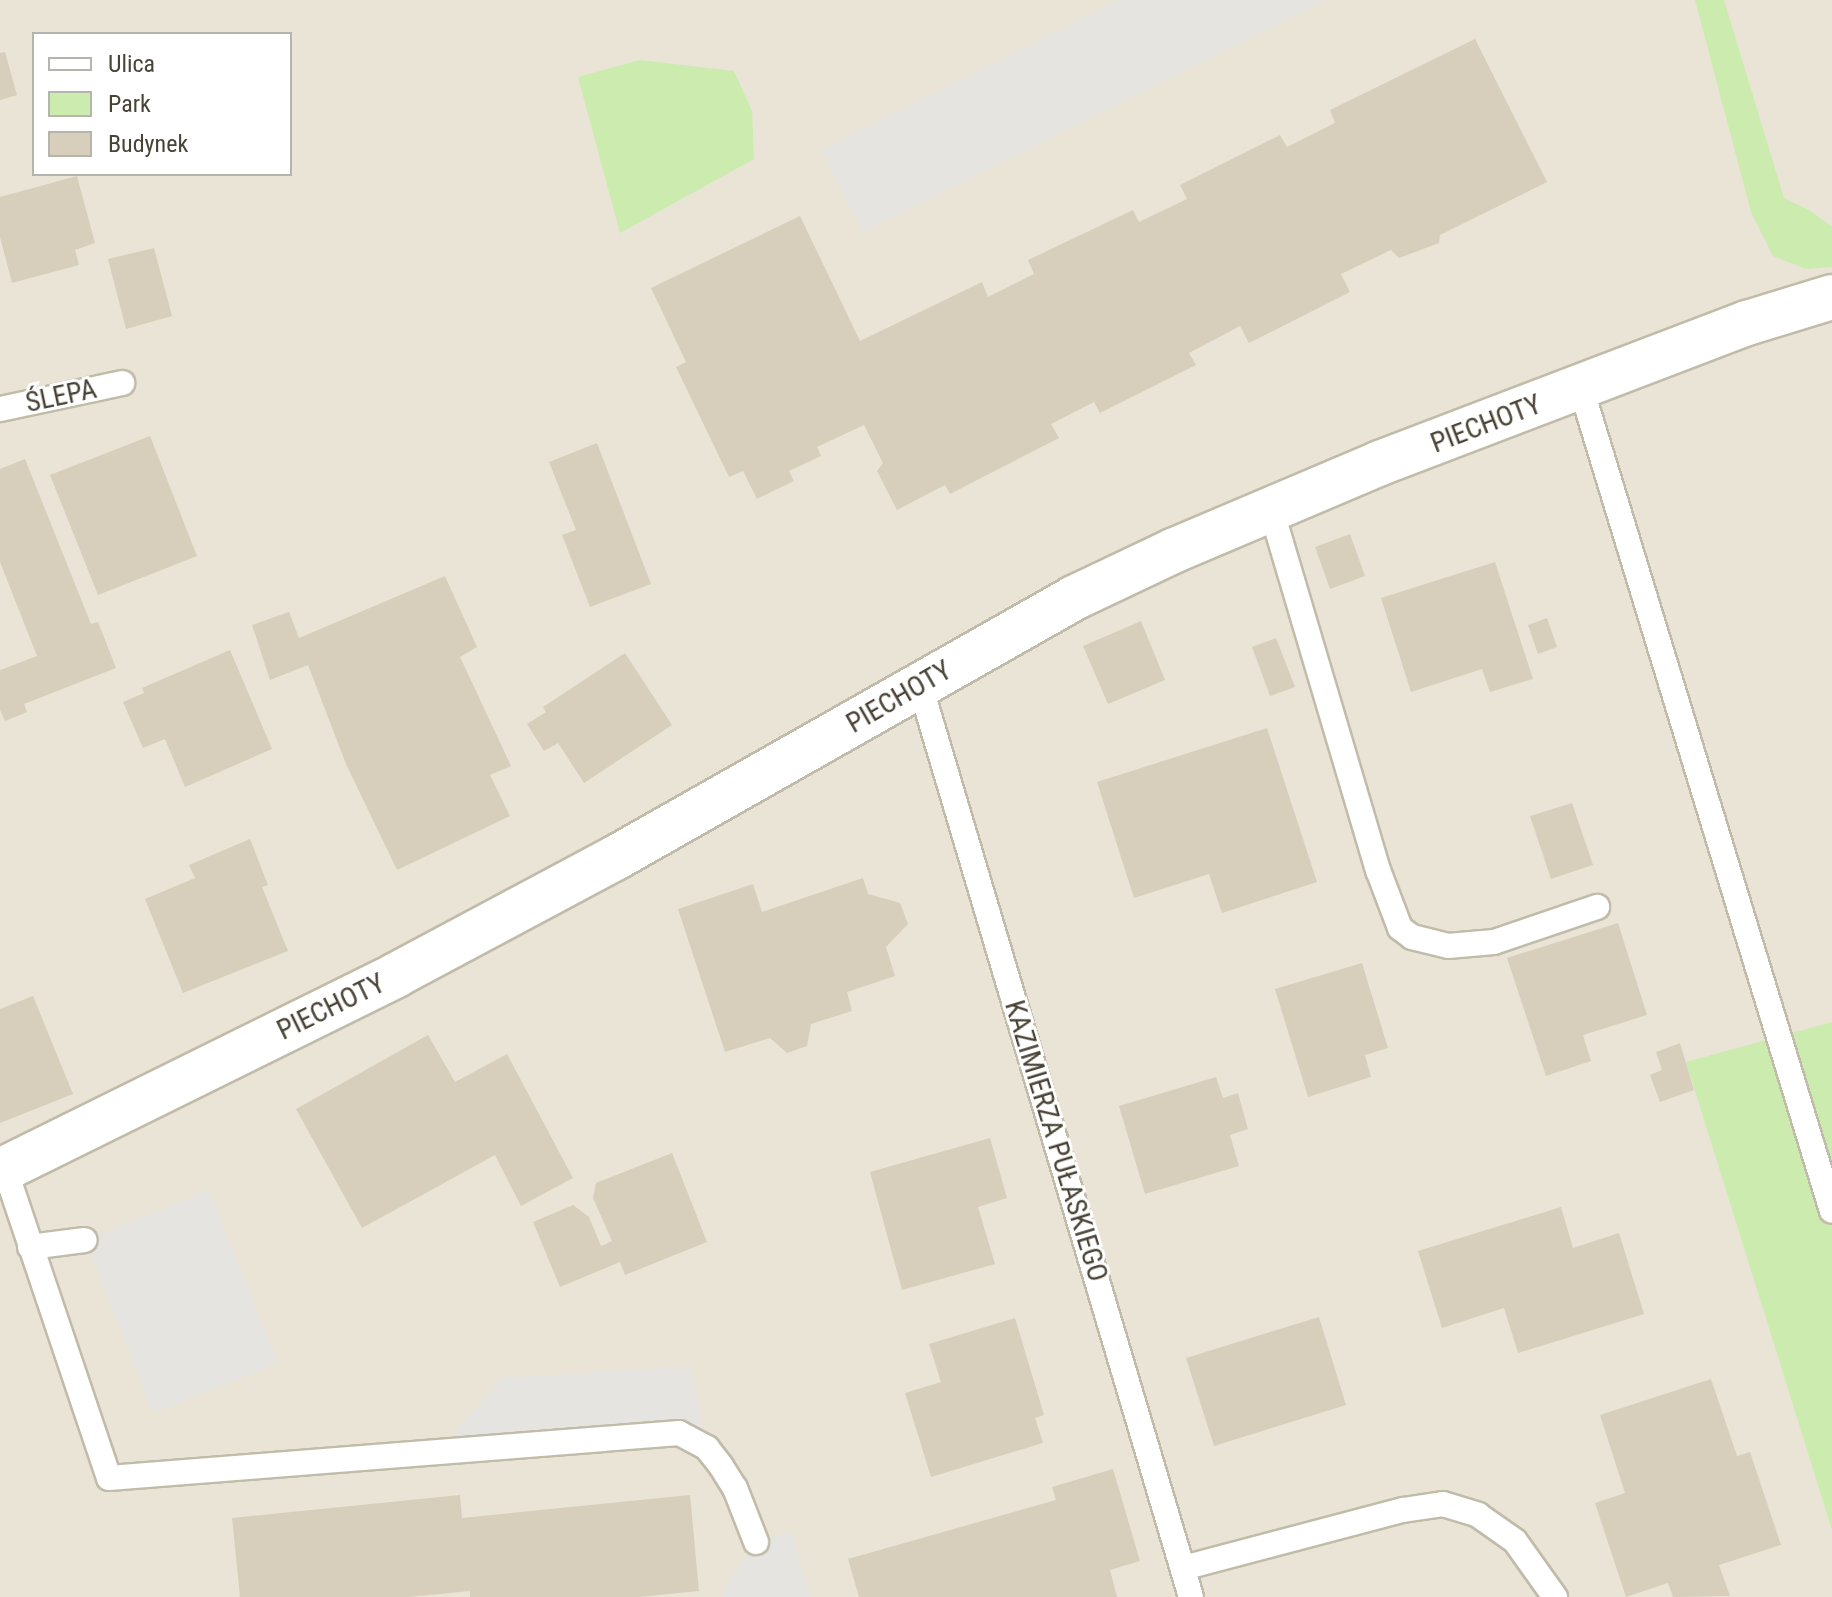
<!DOCTYPE html>
<meta charset="utf-8">
<style>
body{margin:0}
#map{position:relative;width:1832px;height:1597px;overflow:hidden;background:#f5f2e8;font-family:"Roboto Condensed",sans-serif}
div>[style]{position:absolute}
.residential>*{inset:0;background:#e9e4d5}
.green>*{inset:0;background:#cbecae}
.parking>*{inset:0;background:#e6e4e0}
.building>*{inset:0;background:#d7cfbc}
.roads{filter:drop-shadow(2px 0 #c1bba9) drop-shadow(-2px 0 #c1bba9) drop-shadow(0 2px #c1bba9) drop-shadow(0 -2px #c1bba9)}
.service>*{height:24px;margin:-12px;padding:0 12px;transform-origin:12px;border-radius:12px;background:#fff}
.minor>*{height:44px;margin:-22px;padding:0 22px;transform-origin:22px;border-radius:22px;background:#fff}
span{translate:-50% -50%;white-space:nowrap;text-align:center;line-height:1.15;-webkit-text-stroke:6px #fff;paint-order:stroke}
.street-label{font-size:28px;color:#494336}
.legend{position:absolute;left:32px;top:32px;width:260px;height:144px;box-sizing:border-box;background:#fff;border:2px solid #b6b4af;margin:0;padding:10px 14px;list-style:none;font-size:24px;color:#494336}
.legend li{display:flex;align-items:center;gap:16px;height:40px}
.legend b{width:40px;border:2px solid #b6b4af}
</style>
<div id="map">
<div class="residential">
<i style="clip-path:polygon(evenodd,0 0,1832px 0,1832px 1597px,0 1597px,0 0,34px 34px,290px 34px,290px 174px,34px 174px,34px 34px)"></i>
</div>
<div class="green">
<i style="clip-path:polygon(1695px 0,1724px 0,1784px 198px,1811px 211px,1832px 227px,1832px 267px,1806px 269px,1773px 256px,1751px 212px)"></i>
<i style="clip-path:polygon(640px 60px,734px 71px,752px 111px,754px 159px,620px 233px,578px 77px)"></i>
<i style="clip-path:polygon(1832px 1022px,1832px 1530px,1686px 1062px)"></i>
</div>
<div class="parking">
<i style="clip-path:polygon(1119px 0,1326px 0,863px 232px,821px 150px)"></i>
<i style="clip-path:polygon(209px 1190px,278px 1363px,154px 1413px,85px 1240px)"></i>
<i style="clip-path:polygon(690px 1366px,707px 1448px,679px 1433px,439px 1452px,501px 1378px)"></i>
<i style="clip-path:polygon(791px 1531px,811px 1597px,723px 1597px,722px 1593px,756px 1542px)"></i>
</div>
<div class="building">
<i style="clip-path:polygon(1475px 39px,1547px 182px,1440px 235px,1439px 243px,1399px 258px,1391px 250px,1341px 274px,1350px 292px,1249px 343px,1240px 326px,1189px 353px,1196px 365px,1100px 413px,1094px 402px,1051px 424px,1059px 438px,950px 494px,945px 485px,897px 510px,877px 471px,883px 463px,864px 425px,817px 447px,821px 456px,789px 471px,794px 481px,757px 499px,743px 471px,729px 477px,676px 367px,686px 362px,651px 288px,800px 216px,860px 341px,982px 282px,988px 297px,1034px 274px,1028px 260px,1133px 210px,1139px 222px,1187px 199px,1180px 185px,1280px 135px,1287px 147px,1335px 123px,1330px 110px)"></i>
<i style="clip-path:polygon(5px 52px,17px 95px,0 100px,0 53px)"></i>
<i style="clip-path:polygon(77px 176px,95px 243px,75px 250px,79px 265px,12px 283px,0 237px,0 197px)"></i>
<i style="clip-path:polygon(154px 248px,172px 316px,126px 329px,108px 259px)"></i>
<i style="clip-path:polygon(150px 436px,197px 556px,98px 595px,50px 475px)"></i>
<i style="clip-path:polygon(597px 443px,651px 584px,590px 607px,562px 535px,576px 530px,549px 462px)"></i>
<i style="clip-path:polygon(25px 459px,91px 624px,98px 622px,116px 668px,24px 704px,27px 712px,5px 721px,0 710px,0 670px,37px 656px,0 562px,0 469px)"></i>
<i style="clip-path:polygon(1350px 534px,1365px 576px,1330px 589px,1315px 547px)"></i>
<i style="clip-path:polygon(1495px 562px,1533px 679px,1490px 692px,1482px 669px,1411px 692px,1381px 598px)"></i>
<i style="clip-path:polygon(445px 576px,477px 647px,460px 657px,511px 766px,490px 775px,510px 816px,397px 870px,346px 764px,308px 665px,270px 680px,252px 625px,289px 612px,299px 638px)"></i>
<i style="clip-path:polygon(1547px 618px,1557px 647px,1538px 654px,1528px 625px)"></i>
<i style="clip-path:polygon(1141px 621px,1165px 680px,1108px 704px,1083px 646px)"></i>
<i style="clip-path:polygon(1276px 638px,1295px 687px,1270px 696px,1252px 647px)"></i>
<i style="clip-path:polygon(230px 650px,272px 749px,185px 787px,165px 739px,143px 748px,123px 702px,144px 693px,142px 688px)"></i>
<i style="clip-path:polygon(625px 653px,672px 725px,584px 783px,558px 743px,544px 751px,527px 724px,546px 712px,543px 707px)"></i>
<i style="clip-path:polygon(1267px 728px,1317px 882px,1222px 913px,1209px 874px,1134px 898px,1097px 782px)"></i>
<i style="clip-path:polygon(1572px 803px,1593px 865px,1551px 879px,1530px 816px)"></i>
<i style="clip-path:polygon(250px 839px,268px 885px,262px 887px,288px 951px,183px 993px,145px 899px,195px 878px,189px 865px)"></i>
<i style="clip-path:polygon(863px 878px,868px 894px,900px 903px,908px 924px,886px 947px,895px 976px,847px 992px,852px 1011px,811px 1024px,807px 1046px,787px 1053px,770px 1038px,725px 1052px,678px 909px,753px 884px,762px 912px)"></i>
<i style="clip-path:polygon(1618px 923px,1647px 1015px,1583px 1035px,1591px 1061px,1546px 1076px,1507px 958px)"></i>
<i style="clip-path:polygon(1362px 963px,1388px 1048px,1365px 1055px,1371px 1077px,1308px 1097px,1275px 989px)"></i>
<i style="clip-path:polygon(33px 996px,73px 1094px,0 1123px,0 1009px)"></i>
<i style="clip-path:polygon(428px 1035px,455px 1082px,507px 1054px,573px 1178px,521px 1206px,495px 1155px,362px 1228px,296px 1109px)"></i>
<i style="clip-path:polygon(1680px 1043px,1694px 1090px,1660px 1102px,1650px 1075px,1662px 1070px,1656px 1052px)"></i>
<i style="clip-path:polygon(1216px 1077px,1223px 1098px,1238px 1093px,1248px 1129px,1230px 1135px,1239px 1166px,1145px 1194px,1119px 1106px)"></i>
<i style="clip-path:polygon(990px 1138px,1007px 1198px,978px 1207px,995px 1264px,902px 1290px,870px 1172px)"></i>
<i style="clip-path:polygon(672px 1153px,707px 1242px,625px 1275px,620px 1262px,560px 1287px,533px 1222px,573px 1205px,589px 1217px,601px 1246px,612px 1241px,593px 1198px,596px 1183px)"></i>
<i style="clip-path:polygon(1561px 1207px,1573px 1248px,1619px 1233px,1644px 1314px,1518px 1353px,1504px 1308px,1442px 1328px,1418px 1251px)"></i>
<i style="clip-path:polygon(1319px 1317px,1346px 1405px,1214px 1446px,1186px 1358px)"></i>
<i style="clip-path:polygon(1015px 1318px,1044px 1415px,1035px 1418px,1043px 1443px,931px 1477px,905px 1393px,941px 1382px,929px 1344px)"></i>
<i style="clip-path:polygon(1711px 1379px,1737px 1456px,1750px 1452px,1781px 1545px,1719px 1565px,1730px 1596px,1673px 1597px,1668px 1583px,1626px 1597px,1595px 1503px,1625px 1493px,1600px 1415px)"></i>
<i style="clip-path:polygon(1113px 1469px,1140px 1561px,1110px 1570px,1117px 1597px,859px 1597px,848px 1559px,1056px 1500px,1052px 1487px)"></i>
<i style="clip-path:polygon(460px 1495px,462px 1518px,690px 1495px,699px 1591px,639px 1597px,470px 1597px,470px 1591px,409px 1597px,240px 1597px,232px 1518px)"></i>
</div>
<div class="roads">
<div class="service">
<i style="left:1581px;top:388px;width:860px;rotate:73.04deg"></i>
<i style="left:0;top:409px;width:125px;rotate:-12deg"></i>
<i style="left:1271px;top:509px;width:377px;rotate:73.5deg"></i>
<i style="left:1378px;top:870px;width:62px;rotate:69.2deg"></i>
<i style="left:1400px;top:928px;width:15px;rotate:37deg"></i>
<i style="left:1412px;top:937px;width:37px;rotate:14deg"></i>
<i style="left:1448px;top:946px;width:46px;rotate:-5deg"></i>
<i style="left:1494px;top:942px;width:109px;rotate:-18.8deg"></i>
<i style="left:920px;top:685px;width:951px;rotate:73.45deg"></i>
<i style="left:5px;top:1169px;width:326px;rotate:71.4deg"></i>
<i style="left:109px;top:1478px;width:572px;rotate:-4.51deg"></i>
<i style="left:679px;top:1433px;width:32px;rotate:28deg"></i>
<i style="left:707px;top:1448px;width:23px;rotate:52deg"></i>
<i style="left:721px;top:1466px;width:26px;rotate:58deg"></i>
<i style="left:735px;top:1488px;width:58px;rotate:68.7deg"></i>
<i style="left:30px;top:1247px;width:55px;rotate:-7.3deg"></i>
<i style="left:1183px;top:1568px;width:228px;rotate:-14.8deg"></i>
<i style="left:1403px;top:1510px;width:40px;rotate:-8.5deg"></i>
<i style="left:1443px;top:1504px;width:37px;rotate:17deg"></i>
<i style="left:1478px;top:1515px;width:45px;rotate:35.1deg"></i>
<i style="left:1515px;top:1541px;width:69px;rotate:54.5deg"></i>
</div>
<div class="minor">
<i style="left:0;top:1171px;width:442px;rotate:-26.3deg"></i>
<i style="left:396px;top:975px;width:251px;rotate:-28.1deg"></i>
<i style="left:617px;top:857px;width:525px;rotate:-29.54deg"></i>
<i style="left:1074px;top:598px;width:110px;rotate:-25.4deg"></i>
<i style="left:1173px;top:551px;width:225px;rotate:-23deg"></i>
<i style="left:1380px;top:463px;width:393px;rotate:-20.9deg"></i>
<i style="left:1747px;top:323px;width:89px;rotate:-17deg"></i>
</div>
</div>
<div class="street-label">
<span style="left:61px;top:396px;rotate:-12deg">ŚLEPA</span>
<span style="left:1486px;top:424px;rotate:-21deg">PIECHOTY</span>
<span style="left:899px;top:697px;rotate:-30deg">PIECHOTY</span>
<span style="left:331px;top:1007px;rotate:-26deg">PIECHOTY</span>
<span style="left:1056px;top:1141px;rotate:73deg">KAZIMIERZA PUŁASKIEGO</span>
</div>
<ul class="legend">
<li><b style="height:10px;background:#fff"></b>Ulica</li>
<li><b style="height:22px;background:#cbecae"></b>Park</li>
<li><b style="height:22px;background:#d7cfbc"></b>Budynek</li>
</ul>
</div>
